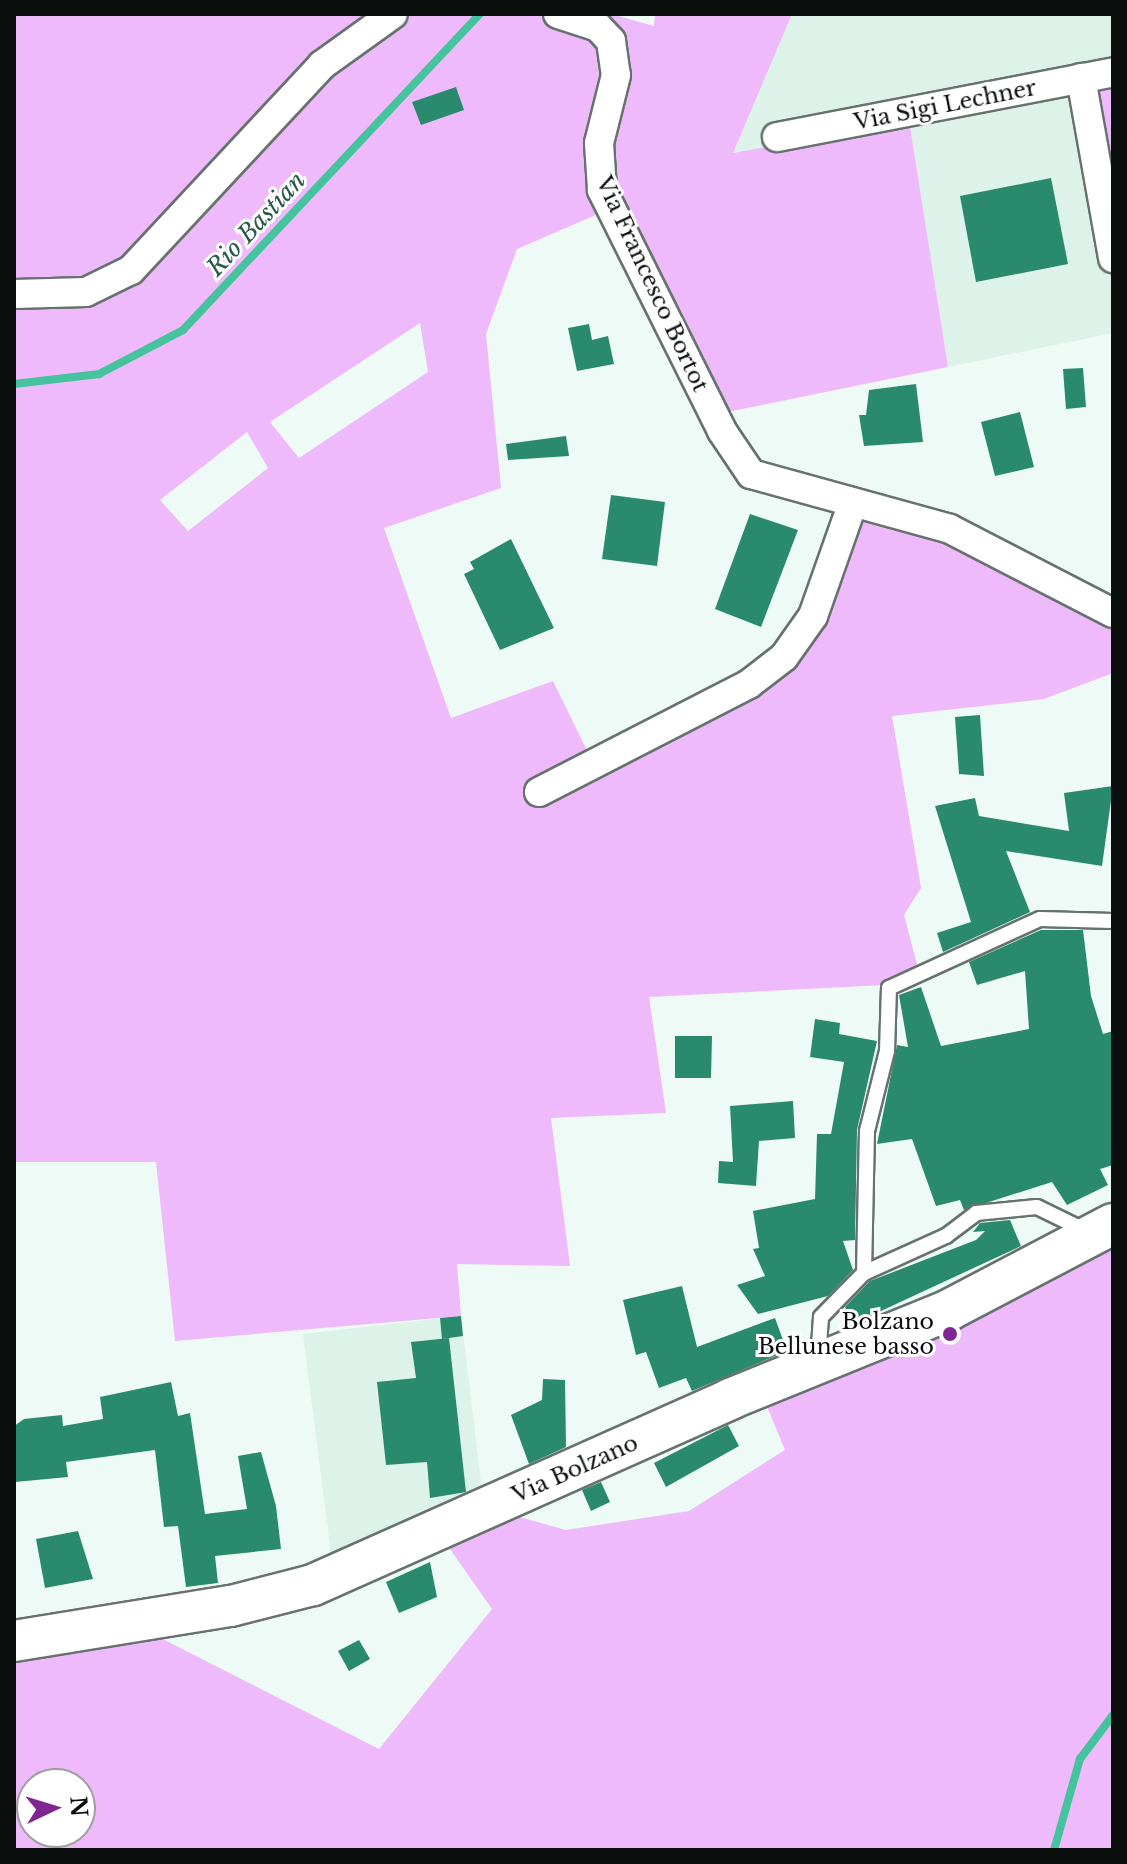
<!DOCTYPE html>
<style>
body{margin:0}
#map{position:relative;width:1127px;height:1864px;overflow:hidden;background:#eefaf5;font-family:"Libre Baskerville",serif}
div>[style]{position:absolute}
.built>*{inset:0;background:#ddf2e9}
.green>*{inset:0;background:#eebafb}
.stream>*{height:8px;margin:-4px;padding:0 4px;transform-origin:4px;border-radius:4px;background:#45c39c}
.building>*{inset:0;background:#298a6d}
.roads{filter:drop-shadow(2px 0 #67726e) drop-shadow(-2px 0 #67726e) drop-shadow(0 2px #67726e) drop-shadow(0 -2px #67726e)}
.lane>*{height:14px;margin:-7px;padding:0 7px;transform-origin:7px;border-radius:7px;background:#fff}
.street>*{height:28px;margin:-14px;padding:0 14px;transform-origin:14px;border-radius:14px;background:#fff}
.secondary>*{height:40px;margin:-20px;padding:0 20px;transform-origin:20px;border-radius:20px;background:#fff}
.dots>*{width:22px;height:22px;translate:-50% -50%;box-sizing:border-box;border:4px solid #fff;border-radius:50%}
span{translate:-50% -50%;white-space:nowrap;text-align:center;line-height:1.15;-webkit-text-stroke:6px #fff;paint-order:stroke}
.street-label{font-size:22px;color:#0a0e0d}
.poi-label{font-size:22px;color:#0a0e0d}
.right{translate:-100% -50%;text-align:right}
.water-label{font-size:24px;color:#275a49;font-style:italic}
.frame{position:absolute;inset:0;border:16px solid #0a0e0d;pointer-events:none}
.north{position:absolute;left:16px;top:1768px;width:80px;height:80px;box-sizing:border-box;background:#fff;border:2px solid #9d9f9e;border-radius:50%;rotate:86deg;font-size:22px;font-weight:700;line-height:32px;text-align:center;color:#0a0e0d}
.north::after{content:'';display:block;margin:auto;width:28px;height:36px;background:#802693;clip-path:polygon(50% 0,100% 100%,50% 72%,0 100%)}
</style>
<div id="map">
<div class="built">
<i style="clip-path:polygon(792px 14px,1113px 14px,1113px 65px,1076px 72px,1113px 291px,1113px 333px,948px 367px,909px 120px,732px 153px)"></i>
<i style="clip-path:polygon(461px 1316px,484px 1507px,333px 1570px,303px 1334px)"></i>
</div>
<div class="green">
<i style="clip-path:polygon(evenodd,14px 14px,611px 14px,654px 26px,655px 14px,792px 14px,733px 153px,909px 120px,948px 367px,708px 416px,605px 211px,517px 249px,486px 334px,501px 488px,384px 528px,451px 718px,553px 681px,600px 777px,774px 684px,844px 504px,1113px 606px,1113px 673px,1044px 699px,892px 716px,921px 888px,904px 915px,918px 968px,884px 985px,649px 997px,666px 1113px,551px 1118px,570px 1266px,457px 1264px,461px 1316px,175px 1341px,156px 1162px,14px 1162px,14px 14px,420px 323px,428px 372px,299px 458px,270px 422px,420px 323px,14px 14px,247px 432px,268px 468px,188px 531px,160px 500px,247px 432px)"></i>
<i style="clip-path:polygon(1113px 65px,1113px 291px,1076px 72px)"></i>
<i style="clip-path:polygon(evenodd,1113px 1237px,1113px 1850px,14px 1850px,14px 1653px,141px 1628px,379px 1749px,492px 1609px,436px 1529px,484px 1507px,566px 1530px,689px 1511px,785px 1450px,761px 1392px,1113px 1237px,32px 1784px,80px 1784px,80px 1832px,32px 1832px,32px 1784px)"></i>
</div>
<div class="stream">
<i style="left:14px;top:384px;width:86px;rotate:-6.7deg"></i>
<i style="left:99px;top:374px;width:95px;rotate:-27.6deg"></i>
<i style="left:183px;top:330px;width:434px;rotate:-46.8deg"></i>
<i style="left:1054px;top:1850px;width:95px;rotate:-74.1deg"></i>
<i style="left:1080px;top:1759px;width:55px;rotate:-53.1deg"></i>
</div>
<div class="building">
<i style="clip-path:polygon(456px 87px,464px 110px,421px 125px,412px 102px)"></i>
<i style="clip-path:polygon(1051px 178px,1068px 264px,976px 282px,960px 196px)"></i>
<i style="clip-path:polygon(589px 324px,592px 340px,608px 336px,614px 364px,577px 371px,568px 328px)"></i>
<i style="clip-path:polygon(1083px 368px,1086px 407px,1066px 409px,1063px 369px)"></i>
<i style="clip-path:polygon(916px 384px,923px 442px,864px 446px,859px 415px,866px 415px,869px 390px)"></i>
<i style="clip-path:polygon(1020px 412px,1034px 467px,995px 476px,981px 422px)"></i>
<i style="clip-path:polygon(566px 436px,569px 456px,508px 460px,506px 444px)"></i>
<i style="clip-path:polygon(611px 495px,665px 502px,657px 566px,602px 559px)"></i>
<i style="clip-path:polygon(750px 514px,798px 530px,761px 627px,715px 609px)"></i>
<i style="clip-path:polygon(511px 539px,554px 628px,500px 650px,464px 574px,474px 569px,470px 562px)"></i>
<i style="clip-path:polygon(980px 715px,984px 776px,959px 774px,955px 717px)"></i>
<i style="clip-path:polygon(1113px 786px,1102px 866px,1006px 851px,1030px 912px,943px 952px,937px 933px,971px 922px,935px 806px,975px 798px,979px 816px,1069px 831px,1064px 793px)"></i>
<i style="clip-path:polygon(1041px 930px,1083px 930px,1091px 996px,1103px 1034px,1113px 1031px,1113px 1165px,1100px 1169px,1108px 1185px,1067px 1205px,1052px 1182px,964px 1210px,960px 1200px,936px 1206px,912px 1139px,877px 1144px,897px 1045px,908px 1047px,899px 995px,921px 987px,941px 1046px,1029px 1029px,1025px 971px,977px 985px,969px 962px)"></i>
<i style="clip-path:polygon(815px 1019px,840px 1023px,839px 1034px,877px 1041px,857px 1130px,855px 1240px,843px 1241px,853px 1270px,828px 1296px,758px 1314px,737px 1285px,765px 1276px,753px 1249px,759px 1248px,753px 1211px,815px 1199px,817px 1134px,831px 1134px,844px 1062px,810px 1057px)"></i>
<i style="clip-path:polygon(675px 1036px,712px 1036px,711px 1078px,675px 1078px)"></i>
<i style="clip-path:polygon(793px 1101px,795px 1138px,759px 1141px,756px 1186px,718px 1183px,719px 1161px,733px 1162px,730px 1106px)"></i>
<i style="clip-path:polygon(1010px 1220px,1021px 1246px,853px 1324px,845px 1307px,870px 1281px,976px 1240px,985px 1231px,973px 1232px,980px 1223px)"></i>
<i style="clip-path:polygon(682px 1286px,697px 1347px,775px 1318px,787px 1351px,692px 1391px,686px 1378px,659px 1388px,646px 1352px,636px 1355px,623px 1300px)"></i>
<i style="clip-path:polygon(461px 1316px,463px 1336px,442px 1339px,440px 1318px)"></i>
<i style="clip-path:polygon(449px 1338px,466px 1492px,430px 1498px,427px 1462px,386px 1465px,377px 1382px,416px 1378px,411px 1342px)"></i>
<i style="clip-path:polygon(543px 1379px,565px 1380px,566px 1447px,529px 1464px,511px 1415px,542px 1400px)"></i>
<i style="clip-path:polygon(171px 1382px,178px 1416px,190px 1413px,205px 1514px,247px 1509px,238px 1456px,261px 1452px,276px 1506px,281px 1549px,215px 1556px,218px 1583px,186px 1587px,178px 1526px,164px 1527px,155px 1450px,66px 1462px,68px 1477px,15px 1482px,14px 1426px,24px 1419px,62px 1415px,63px 1426px,103px 1419px,100px 1397px)"></i>
<i style="clip-path:polygon(728px 1425px,739px 1446px,666px 1487px,654px 1463px)"></i>
<i style="clip-path:polygon(601px 1482px,610px 1502px,591px 1511px,582px 1490px)"></i>
<i style="clip-path:polygon(78px 1531px,93px 1579px,45px 1588px,36px 1539px)"></i>
<i style="clip-path:polygon(430px 1562px,437px 1597px,399px 1613px,386px 1582px)"></i>
<i style="clip-path:polygon(359px 1640px,370px 1659px,349px 1671px,338px 1651px)"></i>
</div>
<div class="roads">
<div class="lane">
<i style="left:864px;top:1273px;width:90px;rotate:-24.3deg"></i>
<i style="left:946px;top:1236px;width:38px;rotate:-37deg"></i>
<i style="left:976px;top:1213px;width:61px;rotate:-5.6deg"></i>
<i style="left:1037px;top:1207px;width:57px;rotate:26.1deg"></i>
<i style="left:818px;top:1360px;width:43px;rotate:-86deg"></i>
<i style="left:821px;top:1317px;width:62px;rotate:-45.7deg"></i>
<i style="left:864px;top:1273px;width:142px;rotate:-88.8deg"></i>
<i style="left:867px;top:1131px;width:82px;rotate:-76deg"></i>
<i style="left:887px;top:1051px;width:63px;rotate:-88.2deg"></i>
<i style="left:889px;top:988px;width:166px;rotate:-24.6deg"></i>
<i style="left:1040px;top:919px;width:73px;rotate:1.6deg"></i>
</div>
<div class="street">
<i style="left:558px;top:14px;width:42px;rotate:18deg"></i>
<i style="left:598px;top:27px;width:19px;rotate:47deg"></i>
<i style="left:611px;top:41px;width:34px;rotate:82deg"></i>
<i style="left:616px;top:75px;width:70px;rotate:104deg"></i>
<i style="left:599px;top:143px;width:47px;rotate:86.3deg"></i>
<i style="left:602px;top:190px;width:269px;rotate:63.5deg"></i>
<i style="left:722px;top:431px;width:52px;rotate:56deg"></i>
<i style="left:751px;top:474px;width:206px;rotate:15.4deg"></i>
<i style="left:950px;top:529px;width:183px;rotate:27.3deg"></i>
<i style="left:1081px;top:78px;width:183px;rotate:79.9deg"></i>
<i style="left:777px;top:137px;width:342px;rotate:-10.9deg"></i>
<i style="left:14px;top:294px;width:72px;rotate:-1.6deg"></i>
<i style="left:86px;top:292px;width:50px;rotate:-26.1deg"></i>
<i style="left:131px;top:270px;width:280px;rotate:-47deg"></i>
<i style="left:322px;top:65px;width:87px;rotate:-35.7deg"></i>
<i style="left:539px;top:792px;width:236px;rotate:-27.2deg"></i>
<i style="left:749px;top:684px;width:44px;rotate:-37.6deg"></i>
<i style="left:784px;top:657px;width:50px;rotate:-54.7deg"></i>
<i style="left:813px;top:616px;width:118px;rotate:-70.6deg"></i>
</div>
<div class="secondary">
<i style="left:14px;top:1641px;width:220px;rotate:-9.2deg"></i>
<i style="left:231px;top:1606px;width:85px;rotate:-14.4deg"></i>
<i style="left:313px;top:1585px;width:457px;rotate:-24deg"></i>
<i style="left:730px;top:1399px;width:236px;rotate:-22.1deg"></i>
<i style="left:949px;top:1310px;width:185px;rotate:-27.7deg"></i>
</div>
</div>
<div class="dots">
<i style="left:950px;top:1334px;background:#802693"></i>
</div>
<div class="street-label">
<span style="left:945px;top:105px;rotate:-11deg">Via Sigi Lechner</span>
<span style="left:652px;top:284px;rotate:65deg">Via Francesco Bortot</span>
<span style="left:575px;top:1469px;rotate:-24deg">Via Bolzano</span>
</div>
<div class="poi-label">
<span class="right" style="left:934px;top:1334px">Bolzano<br>Bellunese basso</span>
</div>
<div class="water-label">
<span style="left:256px;top:224px;rotate:-47deg">Rio Bastian</span>
</div>
<div class="frame"></div>
<div class="north">N</div>
</div>
